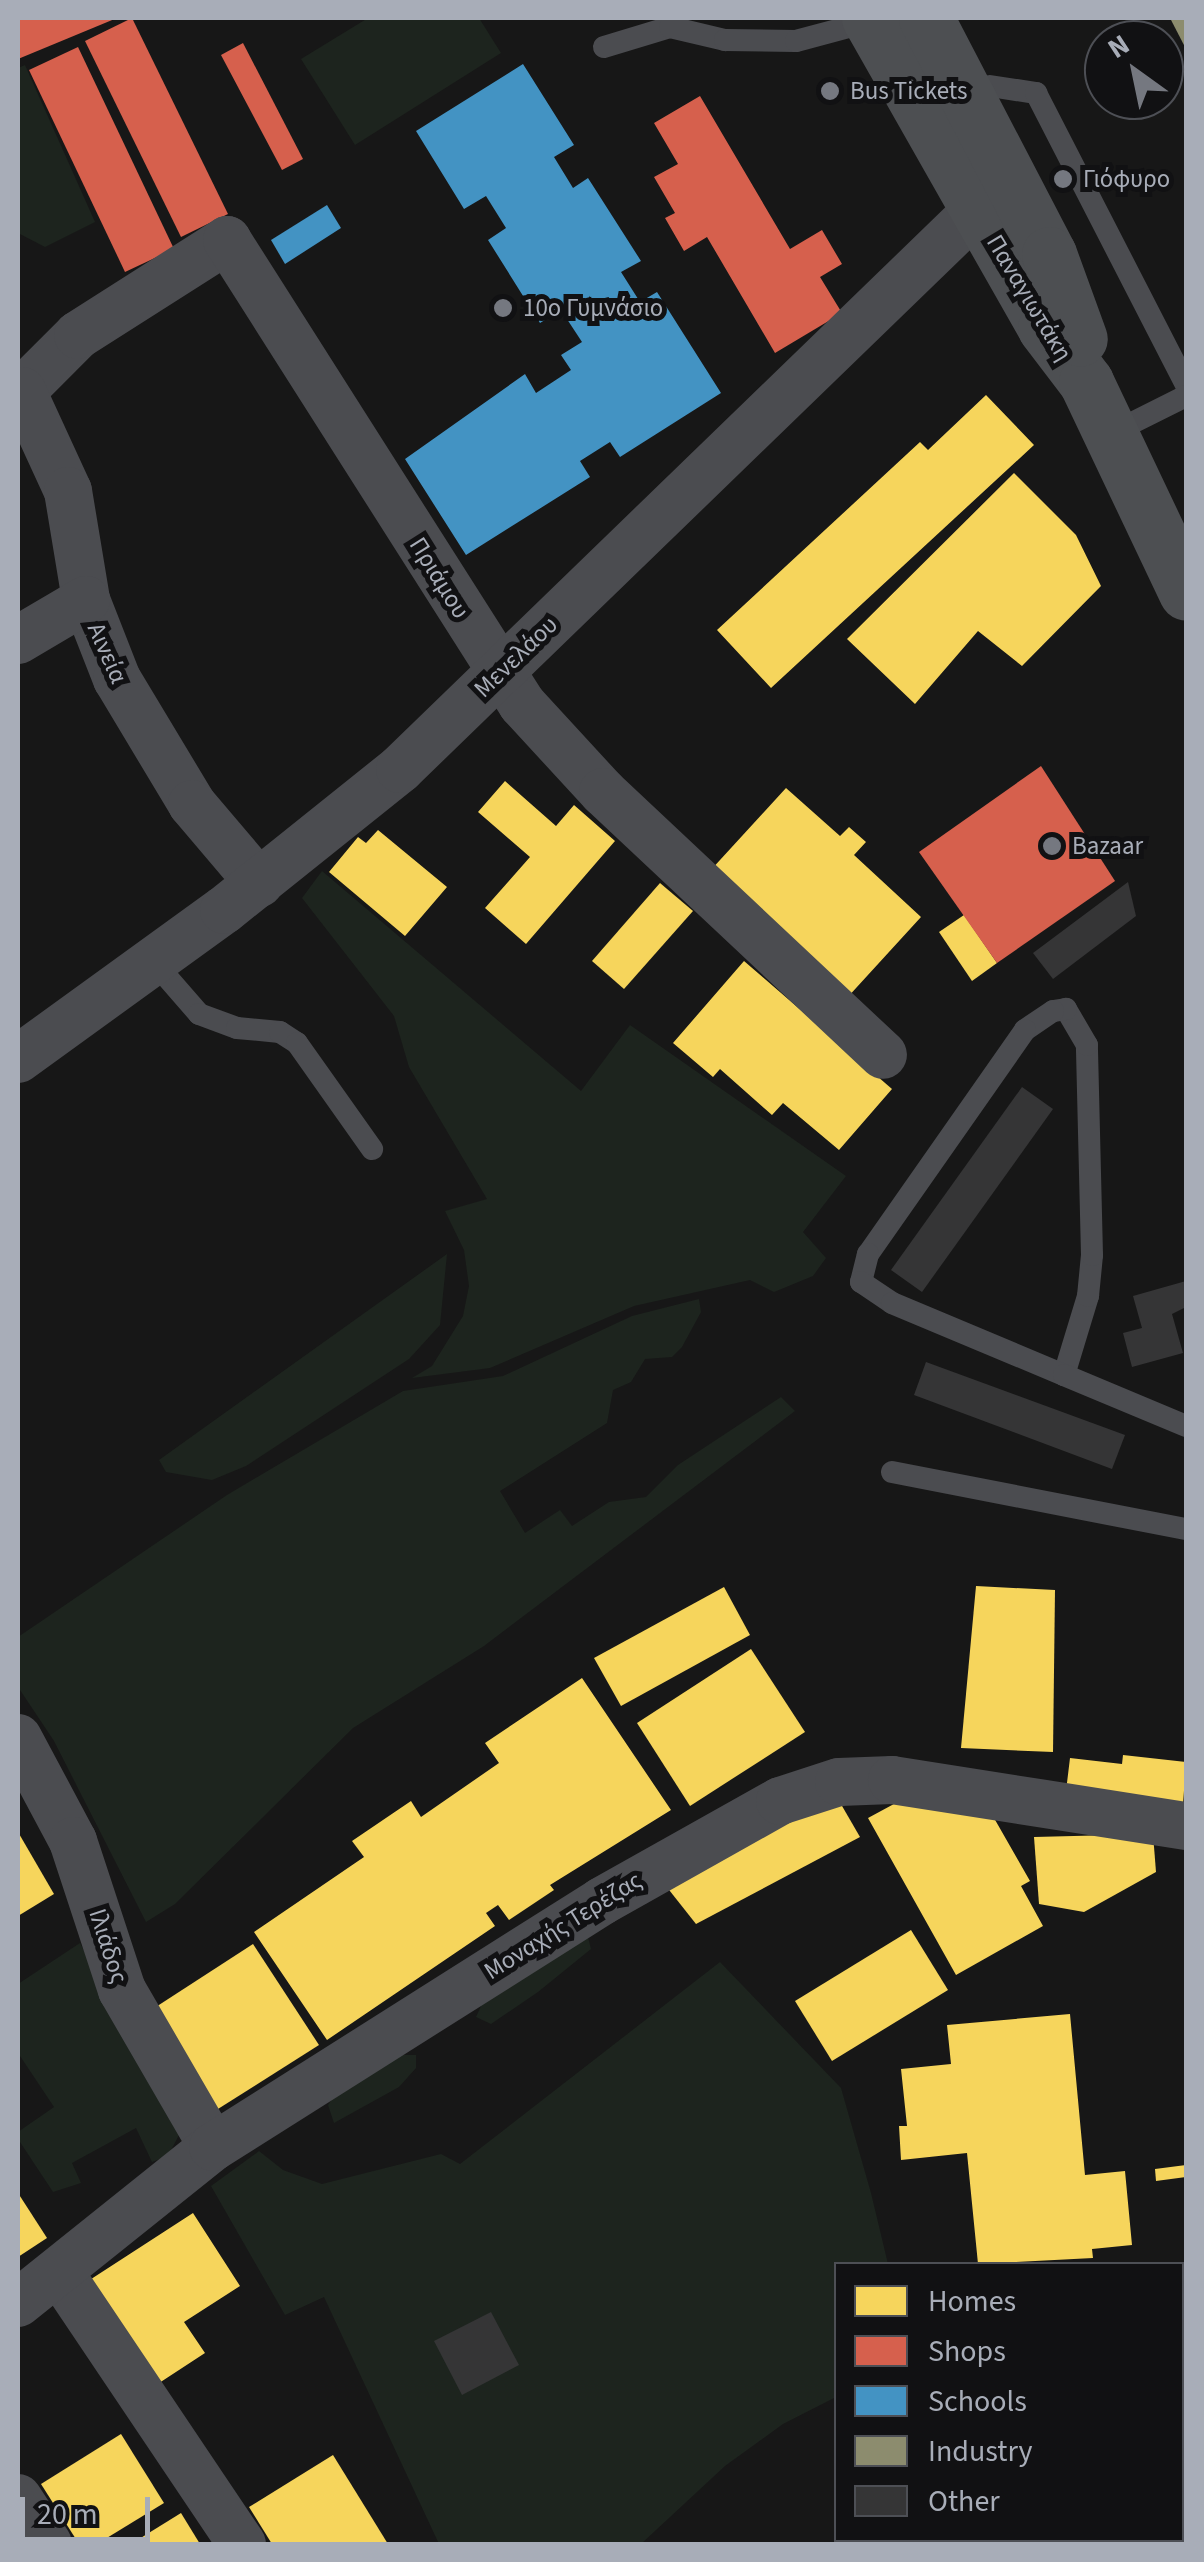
<!DOCTYPE html>
<meta charset="utf-8">
<style>
body{margin:0}
#map{position:relative;width:1204px;height:2562px;overflow:hidden;background:#171717;font-family:"Source Sans 3",sans-serif}
div>[style]{position:absolute}
.green>*{inset:0;background:#1d241e}
.homes>*{inset:0;background:#f6d55c}
.shops>*{inset:0;background:#d6604d}
.schools>*{inset:0;background:#4393c3}
.industry>*{inset:0;background:#8c8c6e}
.building>*{inset:0;background:#353536}
.service>*{height:22px;margin:-11px;padding:0 11px;transform-origin:11px;border-radius:11px;background:#4b4c50}
.minor>*{height:48px;margin:-24px;padding:0 24px;transform-origin:24px;border-radius:24px;background:#4b4c50}
.primary>*{height:55px;margin:-27.5px;padding:0 27.5px;transform-origin:27.5px;border-radius:27.5px;background:#4d4f52}
.dots>*{width:28px;height:28px;translate:-50% -50%;box-sizing:border-box;border:5px solid #111113;border-radius:50%}
span{translate:-50% -50%;white-space:nowrap;text-align:center;line-height:1.15;-webkit-text-stroke:10px #111113;paint-order:stroke}
.poi-label{font-size:25px;color:#a8adb8}
.left{translate:0 -50%;text-align:left}
.street-label{font-size:25px;color:#a8adb8}
.frame{position:absolute;inset:0;border:20px solid #a8adb8;pointer-events:none}
.legend{position:absolute;left:834px;top:2262px;width:350px;height:280px;box-sizing:border-box;background:#111113;border:2px solid #4d4f55;margin:0;padding:12px 18px;list-style:none;font-size:30px;color:#a8adb8}
.legend li{display:flex;align-items:center;gap:20px;height:50px}
.legend b{width:50px;border:2px solid #4d4f55}
.north{position:absolute;left:1084px;top:20px;width:100px;height:100px;box-sizing:border-box;background:#111113;border:2px solid #4d4f55;border-radius:50%;rotate:327deg;font-size:28px;font-weight:700;line-height:40px;text-align:center;color:#a8adb8}
.north::after{content:'';display:block;margin:auto;width:35px;height:45px;background:#757880;clip-path:polygon(50% 0,100% 100%,50% 72%,0 100%)}
.scale{position:absolute;left:20px;top:2497px;width:130px;height:45px;box-sizing:border-box;border:5px solid #a8adb8;border-top:0;padding-left:12px;font-size:30px;line-height:35px;white-space:nowrap;color:#a8adb8;-webkit-text-stroke:8px #111113;paint-order:stroke}
</style>
<div id="map">
<div class="green">
<i style="clip-path:polygon(368px 18px,479px 18px,501px 53px,355px 145px,301px 59px)"></i>
<i style="clip-path:polygon(25px 65px,95px 222px,45px 247px,18px 233px,18px 68px)"></i>
<i style="clip-path:polygon(322px 871px,581px 1091px,630px 1025px,846px 1176px,803px 1232px,826px 1258px,813px 1276px,774px 1292px,750px 1280px,634px 1306px,490px 1368px,412px 1378px,432px 1366px,463px 1316px,469px 1286px,464px 1250px,445px 1211px,487px 1199px,409px 1067px,394px 1016px,302px 898px)"></i>
<i style="clip-path:polygon(447px 1254px,440px 1325px,409px 1359px,246px 1466px,212px 1480px,166px 1472px,159px 1460px)"></i>
<i style="clip-path:polygon(699px 1299px,701px 1312px,682px 1347px,672px 1357px,645px 1359px,631px 1382px,613px 1390px,607px 1423px,500px 1491px,525px 1533px,560px 1510px,572px 1526px,609px 1502px,646px 1497px,678px 1465px,781px 1397px,795px 1411px,484px 1646px,353px 1728px,175px 1904px,146px 1922px,54px 1741px,18px 1687px,18px 1637px,227px 1495px,403px 1391px,503px 1376px,632px 1316px)"></i>
<i style="clip-path:polygon(587px 1933px,591px 1949px,538px 1992px,491px 2024px,476px 2017px,486px 1995px)"></i>
<i style="clip-path:polygon(80px 1943px,180px 2133px,168px 2156px,152px 2162px,136px 2128px,72px 2163px,81px 2183px,53px 2192px,18px 2139px,18px 2132px,54px 2107px,18px 2053px,18px 1984px)"></i>
<i style="clip-path:polygon(720px 1962px,841px 2088px,871px 2193px,888px 2264px,836px 2264px,836px 2397px,783px 2424px,725px 2466px,641px 2544px,439px 2544px,324px 2297px,285px 2315px,211px 2186px,259px 2151px,283px 2170px,322px 2184px,441px 2154px,460px 2164px)"></i>
<i style="clip-path:polygon(399px 2055px,416px 2055px,416px 2068px,399px 2087px,334px 2123px,328px 2105px,334px 2096px)"></i>
</div>
<div class="homes">
<i style="clip-path:polygon(986px 395px,1034px 445px,771px 688px,717px 630px,920px 442px,928px 450px)"></i>
<i style="clip-path:polygon(1014px 473px,1076px 535px,1101px 586px,1022px 666px,978px 631px,915px 704px,847px 639px)"></i>
<i style="clip-path:polygon(505px 781px,556px 826px,574px 805px,615px 841px,526px 944px,485px 908px,530px 857px,478px 812px)"></i>
<i style="clip-path:polygon(786px 788px,840px 836px,849px 827px,866px 842px,854px 855px,921px 917px,846px 999px,709px 872px)"></i>
<i style="clip-path:polygon(378px 830px,447px 887px,405px 936px,329px 872px,358px 837px,366px 843px)"></i>
<i style="clip-path:polygon(660px 883px,693px 911px,624px 989px,592px 961px)"></i>
<i style="clip-path:polygon(964px 915px,997px 963px,972px 981px,939px 932px)"></i>
<i style="clip-path:polygon(744px 961px,892px 1089px,839px 1150px,783px 1103px,772px 1115px,720px 1069px,713px 1077px,673px 1043px)"></i>
<i style="clip-path:polygon(976px 1586px,1055px 1590px,1053px 1752px,961px 1748px)"></i>
<i style="clip-path:polygon(724px 1587px,750px 1635px,621px 1706px,594px 1658px)"></i>
<i style="clip-path:polygon(751px 1649px,805px 1732px,690px 1806px,637px 1723px)"></i>
<i style="clip-path:polygon(582px 1678px,671px 1810px,550px 1885px,554px 1890px,509px 1920px,498px 1905px,486px 1913px,495px 1926px,327px 2040px,254px 1932px,364px 1857px,352px 1841px,411px 1801px,421px 1817px,499px 1763px,485px 1743px)"></i>
<i style="clip-path:polygon(1123px 1755px,1186px 1762px,1183px 1805px,1066px 1791px,1070px 1758px,1122px 1764px)"></i>
<i style="clip-path:polygon(905px 1798px,994px 1818px,1030px 1881px,1021px 1886px,1043px 1926px,956px 1975px,868px 1818px)"></i>
<i style="clip-path:polygon(838px 1799px,860px 1837px,696px 1924px,662px 1881px)"></i>
<i style="clip-path:polygon(18px 1832px,54px 1894px,18px 1916px)"></i>
<i style="clip-path:polygon(1153px 1834px,1156px 1872px,1084px 1912px,1039px 1904px,1034px 1837px)"></i>
<i style="clip-path:polygon(911px 1930px,948px 1990px,832px 2061px,795px 2001px)"></i>
<i style="clip-path:polygon(253px 1944px,319px 2045px,210px 2114px,145px 2014px)"></i>
<i style="clip-path:polygon(1070px 2014px,1085px 2175px,1125px 2171px,1132px 2245px,1092px 2249px,1093px 2258px,978px 2264px,967px 2153px,901px 2160px,899px 2126px,907px 2126px,901px 2069px,951px 2064px,947px 2025px)"></i>
<i style="clip-path:polygon(1186px 2165px,1186px 2177px,1156px 2181px,1155px 2169px)"></i>
<i style="clip-path:polygon(18px 2193px,47px 2238px,18px 2257px)"></i>
<i style="clip-path:polygon(193px 2213px,240px 2286px,184px 2322px,205px 2353px,153px 2387px,85px 2283px)"></i>
<i style="clip-path:polygon(1186px 2320px,1186px 2471px,1182px 2472px,1182px 2321px)"></i>
<i style="clip-path:polygon(121px 2434px,164px 2503px,97px 2544px,79px 2544px,41px 2484px)"></i>
<i style="clip-path:polygon(333px 2455px,388px 2544px,272px 2544px,249px 2507px)"></i>
<i style="clip-path:polygon(181px 2513px,200px 2544px,131px 2544px)"></i>
</div>
<div class="shops">
<i style="clip-path:polygon(18px 18px,117px 18px,18px 59px)"></i>
<i style="clip-path:polygon(132px 18px,228px 214px,181px 237px,85px 41px)"></i>
<i style="clip-path:polygon(243px 43px,303px 159px,282px 170px,221px 55px)"></i>
<i style="clip-path:polygon(78px 47px,174px 249px,125px 272px,29px 70px)"></i>
<i style="clip-path:polygon(700px 96px,790px 249px,822px 230px,842px 264px,820px 277px,842px 313px,775px 353px,707px 237px,684px 251px,665px 218px,675px 213px,654px 177px,678px 164px,654px 123px)"></i>
<i style="clip-path:polygon(1041px 766px,1115px 881px,997px 963px,919px 852px)"></i>
</div>
<div class="schools">
<i style="clip-path:polygon(523px 64px,574px 145px,554px 157px,573px 188px,588px 178px,641px 261px,621px 272px,640px 302px,657px 292px,721px 393px,620px 457px,610px 442px,580px 461px,590px 477px,466px 555px,405px 459px,525px 374px,536px 393px,571px 370px,561px 355px,582px 342px,561px 310px,540px 323px,488px 240px,506px 228px,486px 196px,464px 209px,416px 131px)"></i>
<i style="clip-path:polygon(327px 205px,341px 228px,285px 264px,271px 240px)"></i>
</div>
<div class="industry">
<i style="clip-path:polygon(1170px 18px,1186px 18px,1186px 49px)"></i>
</div>
<div class="building">
<i style="clip-path:polygon(1128px 882px,1136px 916px,1053px 979px,1033px 953px)"></i>
<i style="clip-path:polygon(1022px 1087px,1053px 1109px,922px 1292px,891px 1270px)"></i>
<i style="clip-path:polygon(1186px 1281px,1186px 1307px,1172px 1314px,1183px 1353px,1132px 1367px,1123px 1333px,1142px 1328px,1133px 1296px)"></i>
<i style="clip-path:polygon(926px 1362px,1125px 1435px,1112px 1469px,914px 1395px)"></i>
<i style="clip-path:polygon(491px 2312px,519px 2365px,462px 2395px,434px 2341px)"></i>
</div>
<div class="service">
<i style="left:604px;top:47px;width:69px;rotate:-16.9deg"></i>
<i style="left:670px;top:27px;width:57px;rotate:13.3deg"></i>
<i style="left:725px;top:40px;width:71px;rotate:0.8deg"></i>
<i style="left:796px;top:41px;width:78px;rotate:-14.9deg"></i>
<i style="left:990px;top:86px;width:47px;rotate:8.7deg"></i>
<i style="left:1036px;top:93px;width:328px;rotate:62.8deg"></i>
<i style="left:1112px;top:433px;width:83px;rotate:-26.6deg"></i>
<i style="left:153px;top:961px;width:70px;rotate:49deg"></i>
<i style="left:199px;top:1014px;width:40px;rotate:20.2deg"></i>
<i style="left:237px;top:1028px;width:43px;rotate:5.3deg"></i>
<i style="left:280px;top:1032px;width:20px;rotate:33deg"></i>
<i style="left:297px;top:1043px;width:130px;rotate:54.7deg"></i>
<i style="left:1064px;top:1375px;width:83px;rotate:-73.1deg"></i>
<i style="left:1088px;top:1296px;width:41px;rotate:-84.4deg"></i>
<i style="left:1092px;top:1255px;width:210px;rotate:-91.4deg"></i>
<i style="left:1087px;top:1045px;width:42px;rotate:-120.3deg"></i>
<i style="left:1066px;top:1009px;width:13px;rotate:171deg"></i>
<i style="left:1053px;top:1011px;width:34px;rotate:146deg"></i>
<i style="left:1025px;top:1030px;width:274px;rotate:125deg"></i>
<i style="left:868px;top:1254px;width:29px;rotate:104deg"></i>
<i style="left:861px;top:1282px;width:37px;rotate:34deg"></i>
<i style="left:892px;top:1303px;width:186px;rotate:22.7deg"></i>
<i style="left:1064px;top:1375px;width:132px;rotate:22.7deg"></i>
<i style="left:892px;top:1472px;width:299px;rotate:11deg"></i>
</div>
<div class="minor">
<i style="left:18px;top:383px;width:9px;rotate:63deg"></i>
<i style="left:22px;top:391px;width:79px;rotate:-45deg"></i>
<i style="left:78px;top:335px;width:177px;rotate:-32.5deg"></i>
<i style="left:227px;top:240px;width:550px;rotate:57.55deg"></i>
<i style="left:522px;top:704px;width:120px;rotate:47.4deg"></i>
<i style="left:603px;top:792px;width:384px;rotate:43.2deg"></i>
<i style="left:18px;top:396px;width:6px;rotate:-51deg"></i>
<i style="left:22px;top:391px;width:110px;rotate:65.3deg"></i>
<i style="left:68px;top:491px;width:110px;rotate:80.6deg"></i>
<i style="left:86px;top:600px;width:85px;rotate:68.6deg"></i>
<i style="left:117px;top:679px;width:146px;rotate:59deg"></i>
<i style="left:192px;top:804px;width:104px;rotate:49.7deg"></i>
<i style="left:18px;top:640px;width:79px;rotate:-30.5deg"></i>
<i style="left:18px;top:1059px;width:254px;rotate:-35.9deg"></i>
<i style="left:224px;top:910px;width:226px;rotate:-38.7deg"></i>
<i style="left:400px;top:769px;width:803px;rotate:-44.09deg"></i>
<i style="left:18px;top:1738px;width:117px;rotate:61.9deg"></i>
<i style="left:73px;top:1841px;width:157px;rotate:71.8deg"></i>
<i style="left:122px;top:1990px;width:181px;rotate:59.9deg"></i>
<i style="left:59px;top:2272px;width:328px;rotate:56.1deg"></i>
<i style="left:18px;top:2303px;width:250px;rotate:-38.7deg"></i>
<i style="left:213px;top:2147px;width:460px;rotate:-32.3deg"></i>
<i style="left:602px;top:1901px;width:204px;rotate:-29.3deg"></i>
<i style="left:780px;top:1801px;width:62px;rotate:-17.9deg"></i>
<i style="left:839px;top:1782px;width:53px;rotate:-2.2deg"></i>
<i style="left:892px;top:1780px;width:298px;rotate:8.9deg"></i>
<i style="left:1182px;top:2306px;width:4px;rotate:-14deg"></i>
<i style="left:1182px;top:2492px;width:4px;rotate:-14deg"></i>
<i style="left:18px;top:2498px;width:55px;rotate:56.9deg"></i>
<i style="left:1069px;top:2544px;width:9px;rotate:-27deg"></i>
</div>
<div class="primary">
<i style="left:869px;top:18px;width:356px;rotate:60.4deg"></i>
<i style="left:1045px;top:328px;width:68px;rotate:52.8deg"></i>
<i style="left:1086px;top:382px;width:233px;rotate:64.6deg"></i>
<i style="left:926px;top:18px;width:266px;rotate:62.5deg"></i>
<i style="left:1049px;top:254px;width:90px;rotate:70deg"></i>
</div>
<div class="dots">
<i style="left:830px;top:91px;background:#757880"></i>
<i style="left:1063px;top:179px;background:#757880"></i>
<i style="left:503px;top:308px;background:#757880"></i>
<i style="left:1052px;top:846px;background:#757880"></i>
</div>
<div class="poi-label">
<span class="left" style="left:850px;top:91px">Bus Tickets</span>
<span class="left" style="left:1083px;top:179px">Γιόφυρο</span>
<span class="left" style="left:523px;top:308px">10ο Γυμνάσιο</span>
<span class="left" style="left:1072px;top:846px">Bazaar</span>
</div>
<div class="street-label">
<span style="left:1029px;top:298px;rotate:59deg">Παναγιωτάκη</span>
<span style="left:439px;top:578px;rotate:58deg">Πριάμου</span>
<span style="left:107px;top:653px;rotate:66deg">Αινεία</span>
<span style="left:516px;top:657px;rotate:-44deg">Μενελάου</span>
<span style="left:563px;top:1926px;rotate:-32deg">Μοναχής Τερέζας</span>
<span style="left:108px;top:1946px;rotate:72deg">Ιλιάδος</span>
</div>
<div class="frame"></div>
<ul class="legend">
<li><b style="height:28px;background:#f6d55c"></b>Homes</li>
<li><b style="height:28px;background:#d6604d"></b>Shops</li>
<li><b style="height:28px;background:#4393c3"></b>Schools</li>
<li><b style="height:28px;background:#8c8c6e"></b>Industry</li>
<li><b style="height:28px;background:#353536"></b>Other</li>
</ul>
<div class="north">N</div>
<div class="scale">20 m</div>
</div>
